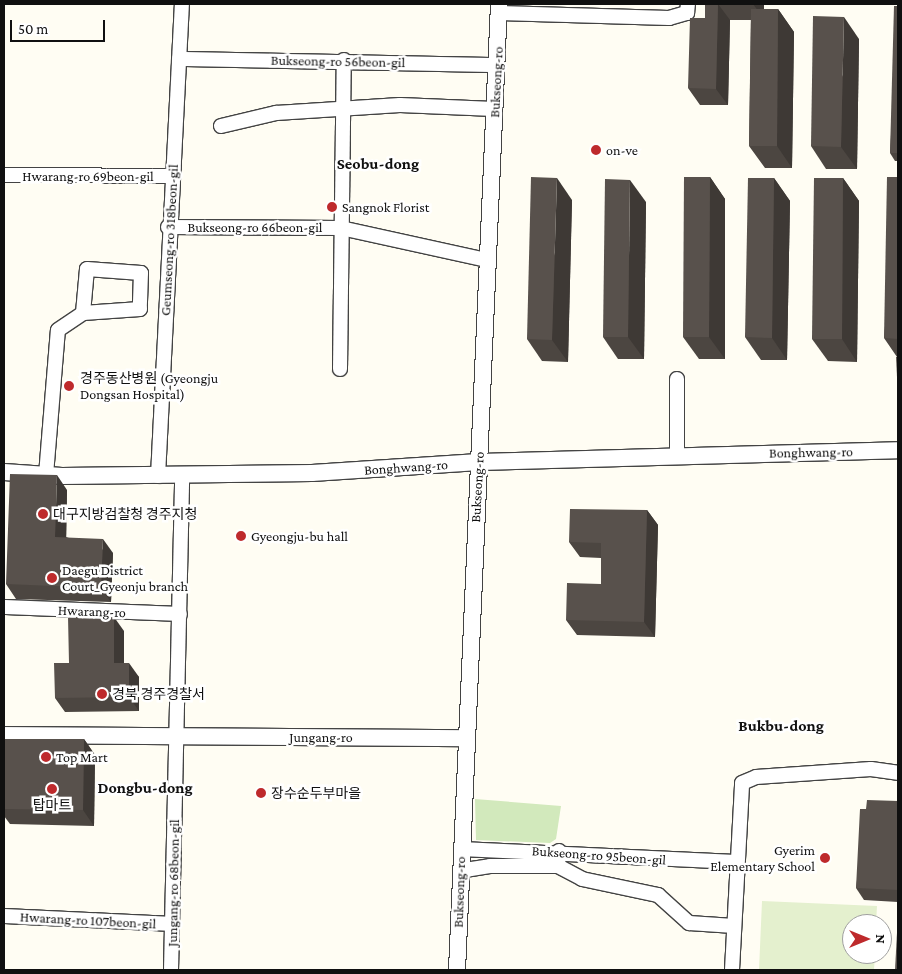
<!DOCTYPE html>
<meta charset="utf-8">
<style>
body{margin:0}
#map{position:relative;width:902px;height:974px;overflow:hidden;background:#fffdf3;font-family:"Crimson Pro","Noto Sans KR",serif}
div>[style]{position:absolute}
.green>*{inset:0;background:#d2e9bc}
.pitch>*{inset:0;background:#e4f0ce}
.roads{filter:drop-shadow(1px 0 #434343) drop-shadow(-1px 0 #434343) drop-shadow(0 1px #434343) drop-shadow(0 -1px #434343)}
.minor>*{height:14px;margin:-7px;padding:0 7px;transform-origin:7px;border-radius:7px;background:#fff}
.tertiary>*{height:16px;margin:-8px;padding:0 8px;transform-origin:8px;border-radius:8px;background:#fff}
.wall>*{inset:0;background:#4c4641}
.shaded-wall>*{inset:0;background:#3e3935}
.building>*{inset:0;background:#58514c}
.dots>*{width:14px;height:14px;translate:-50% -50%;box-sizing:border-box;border:2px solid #fff;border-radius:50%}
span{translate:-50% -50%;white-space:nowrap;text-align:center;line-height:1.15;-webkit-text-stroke:5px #fff;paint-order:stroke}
.street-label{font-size:14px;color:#101010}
.poi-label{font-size:14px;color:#101010}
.left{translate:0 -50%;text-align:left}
.right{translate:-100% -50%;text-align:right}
.quarter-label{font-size:16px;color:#101010;font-weight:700}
.frame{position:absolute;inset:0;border:5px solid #101010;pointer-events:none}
.north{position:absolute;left:842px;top:914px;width:50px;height:50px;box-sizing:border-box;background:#fff;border:1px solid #9f9f9f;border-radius:50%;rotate:90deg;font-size:14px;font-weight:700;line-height:20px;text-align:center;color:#101010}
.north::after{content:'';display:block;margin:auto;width:18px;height:22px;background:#be2a2c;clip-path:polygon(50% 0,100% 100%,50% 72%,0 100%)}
.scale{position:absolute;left:10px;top:20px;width:95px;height:22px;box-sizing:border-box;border:2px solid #101010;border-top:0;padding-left:6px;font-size:15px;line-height:18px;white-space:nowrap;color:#101010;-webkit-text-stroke:4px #fff;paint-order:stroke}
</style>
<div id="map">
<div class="green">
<i style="clip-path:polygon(475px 799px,561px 806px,556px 839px,550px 843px,476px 840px)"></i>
</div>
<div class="pitch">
<i style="clip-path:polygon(762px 901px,877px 906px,876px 924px,852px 924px,852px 954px,875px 954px,874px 970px,759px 970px)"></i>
</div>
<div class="roads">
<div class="minor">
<i style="left:499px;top:13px;width:170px;rotate:1.7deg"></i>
<i style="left:669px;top:18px;width:19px;rotate:-16deg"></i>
<i style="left:687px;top:13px;width:9px;rotate:-84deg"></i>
<i style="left:179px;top:59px;width:317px;rotate:1.1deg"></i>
<i style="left:221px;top:126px;width:57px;rotate:-13.3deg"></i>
<i style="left:276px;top:113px;width:124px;rotate:-3.7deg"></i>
<i style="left:400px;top:105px;width:94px;rotate:2.4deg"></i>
<i style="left:4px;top:175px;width:168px;rotate:0.3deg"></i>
<i style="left:168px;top:227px;width:173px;rotate:0.3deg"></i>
<i style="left:341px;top:228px;width:149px;rotate:12.4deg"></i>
<i style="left:340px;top:369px;width:309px;rotate:-89.3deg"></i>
<i style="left:677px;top:379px;width:76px;rotate:90deg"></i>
<i style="left:46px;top:475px;width:145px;rotate:-85.3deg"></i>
<i style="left:58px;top:330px;width:30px;rotate:-34deg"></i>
<i style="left:83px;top:313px;width:44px;rotate:-84.8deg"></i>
<i style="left:87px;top:269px;width:54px;rotate:4.2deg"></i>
<i style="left:141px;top:273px;width:36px;rotate:92deg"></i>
<i style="left:140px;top:309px;width:57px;rotate:176deg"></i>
<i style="left:158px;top:476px;width:473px;rotate:-87.1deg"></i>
<i style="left:4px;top:607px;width:176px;rotate:2.3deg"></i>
<i style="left:461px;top:849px;width:275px;rotate:2.7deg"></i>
<i style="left:559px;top:851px;width:15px;rotate:94deg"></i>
<i style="left:558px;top:866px;width:27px;rotate:28deg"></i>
<i style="left:582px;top:879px;width:78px;rotate:11.9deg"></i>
<i style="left:658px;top:895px;width:42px;rotate:42.1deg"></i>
<i style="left:689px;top:923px;width:45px;rotate:3.8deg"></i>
<i style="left:460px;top:878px;width:9px;rotate:-58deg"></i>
<i style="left:465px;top:870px;width:25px;rotate:-9deg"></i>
<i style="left:490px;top:866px;width:68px"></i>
<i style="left:4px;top:916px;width:168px;rotate:2.7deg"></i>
<i style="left:171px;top:970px;width:494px;rotate:-88.7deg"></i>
<i style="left:732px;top:970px;width:187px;rotate:-86.9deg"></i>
<i style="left:742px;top:783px;width:15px;rotate:-23deg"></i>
<i style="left:756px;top:777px;width:115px;rotate:-4deg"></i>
<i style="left:871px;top:769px;width:27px;rotate:8deg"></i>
</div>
<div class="tertiary">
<i style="left:4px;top:472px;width:58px;rotate:3.9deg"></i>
<i style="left:62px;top:476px;width:250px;rotate:-0.7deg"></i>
<i style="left:312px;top:473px;width:167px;rotate:-3.8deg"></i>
<i style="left:479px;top:462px;width:419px;rotate:-1.6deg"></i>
<i style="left:4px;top:735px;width:460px;rotate:0.4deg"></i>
<i style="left:457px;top:970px;width:967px;rotate:-87.51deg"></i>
</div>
</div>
<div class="wall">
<i style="clip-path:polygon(705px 4px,764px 4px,764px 9px,778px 9px,794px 32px,792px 168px,765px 168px,749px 146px,751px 20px,730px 20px,728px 105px,700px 105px,688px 88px,705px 18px)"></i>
<i style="clip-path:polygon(898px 6px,898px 161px,895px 161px,890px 153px)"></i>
<i style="clip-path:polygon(859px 39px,857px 169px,826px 169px,811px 146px)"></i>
<i style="clip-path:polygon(710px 177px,725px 199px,725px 359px,699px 359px,683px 337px)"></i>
<i style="clip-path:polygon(898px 177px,898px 379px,897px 377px,897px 357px,884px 338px)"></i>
<i style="clip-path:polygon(774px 178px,790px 201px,787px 360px,761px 360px,745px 337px)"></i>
<i style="clip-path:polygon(843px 178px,859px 201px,857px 362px,828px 361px,812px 339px)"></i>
<i style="clip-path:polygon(572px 200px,568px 362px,542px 361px,527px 339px)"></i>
<i style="clip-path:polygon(646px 202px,644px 359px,618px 359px,603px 337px)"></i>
<i style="clip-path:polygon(67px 490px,66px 537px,113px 553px,111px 602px,16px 599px,6px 584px)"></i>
<i style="clip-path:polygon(647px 510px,658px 525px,655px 637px,577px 635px,566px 620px,601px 584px,601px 558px,580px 557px,569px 542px)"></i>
<i style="clip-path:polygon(124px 631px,124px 663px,139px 677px,139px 711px,65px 712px,55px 698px,69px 663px)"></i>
<i style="clip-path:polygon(4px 739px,84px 739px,95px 755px,94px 826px,10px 824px,4px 816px)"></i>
<i style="clip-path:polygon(898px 801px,898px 902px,864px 900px,856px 888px,866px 809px)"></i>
</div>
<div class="shaded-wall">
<i style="clip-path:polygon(718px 4px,730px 20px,728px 105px,716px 89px)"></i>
<i style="clip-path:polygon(753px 4px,764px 4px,764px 19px)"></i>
<i style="clip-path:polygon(778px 9px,794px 32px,792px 168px,777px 146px)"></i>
<i style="clip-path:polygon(844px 17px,859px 39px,857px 169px,841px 147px)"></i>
<i style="clip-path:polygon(710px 177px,725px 199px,725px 359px,709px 337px)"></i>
<i style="clip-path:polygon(557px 178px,572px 200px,568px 362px,552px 340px)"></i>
<i style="clip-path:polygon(774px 178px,790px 201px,787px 360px,772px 338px)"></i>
<i style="clip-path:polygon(843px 178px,859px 201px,857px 362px,842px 339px)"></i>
<i style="clip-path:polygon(630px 180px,646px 202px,644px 359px,628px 337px)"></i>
<i style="clip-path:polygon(57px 475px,67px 490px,66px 552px,55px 537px)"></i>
<i style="clip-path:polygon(647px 510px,658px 525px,655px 637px,644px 622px)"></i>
<i style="clip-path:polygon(103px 539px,113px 553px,111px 602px,101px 588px)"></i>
<i style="clip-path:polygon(114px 617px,124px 631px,124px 677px,114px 663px)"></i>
<i style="clip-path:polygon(129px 663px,139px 677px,139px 711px,129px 697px)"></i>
<i style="clip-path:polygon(84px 739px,95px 755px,94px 826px,83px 810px)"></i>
</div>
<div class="building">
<i style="clip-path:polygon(705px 4px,718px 4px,716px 89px,688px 88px,690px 18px,705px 18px)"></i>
<i style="clip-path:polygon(894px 6px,898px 6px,898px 153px,890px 153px)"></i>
<i style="clip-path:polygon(751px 9px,778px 9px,777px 146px,749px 146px)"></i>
<i style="clip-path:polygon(813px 16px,844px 17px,841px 147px,811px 146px)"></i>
<i style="clip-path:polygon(531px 177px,557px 178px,552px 340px,527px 339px)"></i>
<i style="clip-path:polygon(684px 177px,710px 177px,709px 337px,683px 337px)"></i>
<i style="clip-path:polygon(887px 177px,898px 177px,898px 339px,884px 338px)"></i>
<i style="clip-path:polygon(748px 178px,774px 178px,772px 338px,745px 337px)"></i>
<i style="clip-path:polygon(814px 178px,843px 178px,842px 339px,812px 339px)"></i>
<i style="clip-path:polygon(605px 179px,630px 180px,628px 337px,603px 337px)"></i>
<i style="clip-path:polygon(896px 357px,898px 357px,898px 377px,897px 377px)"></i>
<i style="clip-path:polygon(10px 474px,57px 475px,55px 537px,103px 539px,101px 588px,6px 584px)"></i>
<i style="clip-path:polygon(570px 509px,647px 510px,644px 622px,566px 620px,567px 583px,601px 584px,601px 543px,569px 542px)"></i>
<i style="clip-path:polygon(68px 617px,114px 617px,114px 663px,129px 663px,129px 697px,55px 698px,54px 663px,69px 663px)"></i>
<i style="clip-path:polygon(4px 739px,84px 739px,83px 810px,4px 809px)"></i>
<i style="clip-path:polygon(867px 800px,898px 801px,898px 890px,856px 888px,860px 809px,866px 809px)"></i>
<i style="clip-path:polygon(898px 914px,898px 970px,895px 970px)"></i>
</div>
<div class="dots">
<i style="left:596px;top:150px;background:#be2a2c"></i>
<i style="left:332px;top:207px;background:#be2a2c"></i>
<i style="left:69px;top:386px;background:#be2a2c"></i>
<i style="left:43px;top:514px;background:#be2a2c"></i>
<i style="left:241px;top:536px;background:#be2a2c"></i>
<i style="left:52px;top:578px;background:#be2a2c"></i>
<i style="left:102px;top:694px;background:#be2a2c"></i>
<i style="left:46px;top:757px;background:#be2a2c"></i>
<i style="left:52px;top:789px;background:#be2a2c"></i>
<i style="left:261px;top:793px;background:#be2a2c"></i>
<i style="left:825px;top:858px;background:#be2a2c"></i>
</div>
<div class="street-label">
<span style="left:338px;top:61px;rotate:1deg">Bukseong-ro 56beon-gil</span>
<span style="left:496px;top:82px;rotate:-87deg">Bukseong-ro</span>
<span style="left:88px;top:176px">Hwarang-ro 69beon-gil</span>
<span style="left:255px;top:227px">Bukseong-ro 66beon-gil</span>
<span style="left:169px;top:240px;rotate:-87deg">Geumseong-ro 318beon-gil</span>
<span style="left:811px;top:452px;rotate:-1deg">Bonghwang-ro</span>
<span style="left:406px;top:467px;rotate:-4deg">Bonghwang-ro</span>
<span style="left:477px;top:487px;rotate:-87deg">Bukseong-ro</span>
<span style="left:92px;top:611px;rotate:2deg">Hwarang-ro</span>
<span style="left:321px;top:737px">Jungang-ro</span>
<span style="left:599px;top:855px;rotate:4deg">Bukseong-ro 95beon-gil</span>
<span style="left:173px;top:883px;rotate:-89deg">Jungang-ro 68beon-gil</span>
<span style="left:459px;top:892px;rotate:-88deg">Bukseong-ro</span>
<span style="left:88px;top:920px;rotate:3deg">Hwarang-ro 107beon-gil</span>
</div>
<div class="poi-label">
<span class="left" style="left:606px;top:150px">on-ve</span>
<span class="left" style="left:342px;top:207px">Sangnok Florist</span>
<span class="left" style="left:80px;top:386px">경주동산병원 (Gyeongju<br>Dongsan Hospital)</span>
<span class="left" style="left:53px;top:514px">대구지방검찰청 경주지청</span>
<span class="left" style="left:251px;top:536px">Gyeongju-bu hall</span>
<span class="left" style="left:62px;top:578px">Daegu District<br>Court_Gyeonju branch</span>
<span class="left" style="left:112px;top:694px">경북 경주경찰서</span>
<span class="left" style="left:56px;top:757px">Top Mart</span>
<span class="left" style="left:271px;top:793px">장수순두부마을</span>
<span style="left:52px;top:805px">탑마트</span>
<span class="right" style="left:815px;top:858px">Gyerim<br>Elementary School</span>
</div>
<div class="quarter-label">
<span style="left:378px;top:164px">Seobu-dong</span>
<span style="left:781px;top:726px">Bukbu-dong</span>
<span style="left:145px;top:788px">Dongbu-dong</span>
</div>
<div class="frame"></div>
<div class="north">N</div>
<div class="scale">50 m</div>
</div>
